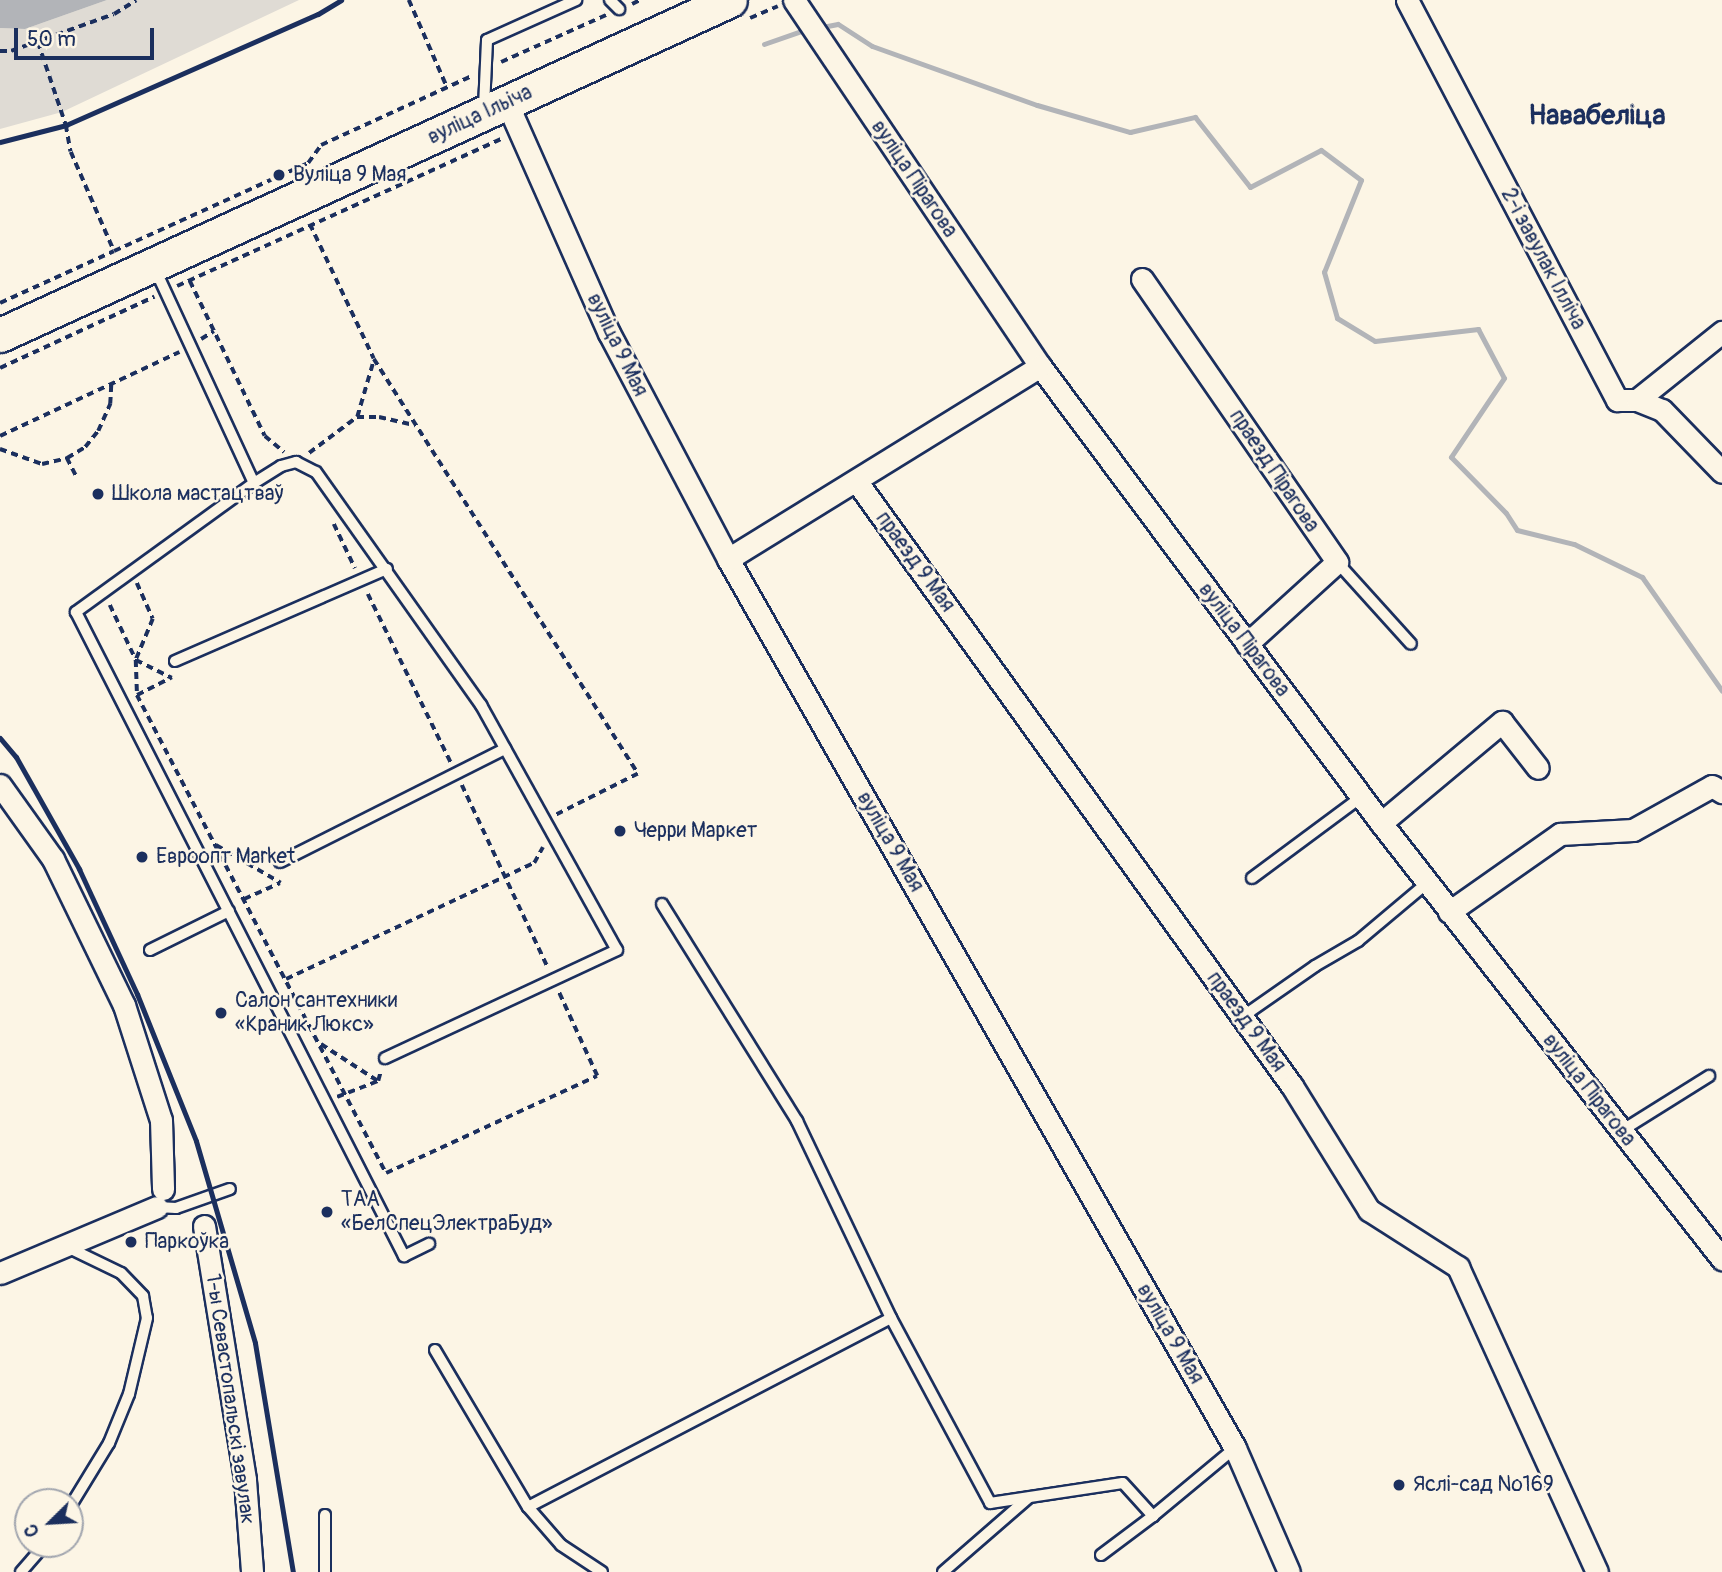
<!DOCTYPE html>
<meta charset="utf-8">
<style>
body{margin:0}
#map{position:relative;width:1722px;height:1572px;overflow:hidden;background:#fcf5e5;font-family:Pangolin,sans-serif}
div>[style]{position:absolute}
.green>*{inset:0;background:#dfdbd4}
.water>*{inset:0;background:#b2b4b8}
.stream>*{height:5px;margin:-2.5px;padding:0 2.5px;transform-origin:2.5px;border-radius:2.5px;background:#b2b4b8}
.path>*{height:3.5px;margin-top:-1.75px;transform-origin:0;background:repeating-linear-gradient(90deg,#1b2f5e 0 7px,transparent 0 12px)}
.roads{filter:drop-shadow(2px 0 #1b2f5e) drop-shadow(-2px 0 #1b2f5e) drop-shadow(0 2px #1b2f5e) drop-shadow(0 -2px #1b2f5e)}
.service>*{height:10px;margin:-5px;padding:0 5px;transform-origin:5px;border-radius:5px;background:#fcf5e5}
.minor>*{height:21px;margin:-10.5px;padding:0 10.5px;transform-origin:10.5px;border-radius:10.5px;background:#fcf5e5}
.primary>*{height:33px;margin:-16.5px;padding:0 16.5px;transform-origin:16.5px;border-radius:16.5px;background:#fcf5e5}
.rail>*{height:5px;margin:-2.5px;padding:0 2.5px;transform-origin:2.5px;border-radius:2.5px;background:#1b2f5e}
.dots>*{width:19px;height:19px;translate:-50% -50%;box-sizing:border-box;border:4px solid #fcf5e5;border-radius:50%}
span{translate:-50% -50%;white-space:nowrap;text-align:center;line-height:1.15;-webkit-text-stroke:5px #fcf5e5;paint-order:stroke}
.street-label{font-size:21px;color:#1b2f5e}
.poi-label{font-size:21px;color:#1b2f5e}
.left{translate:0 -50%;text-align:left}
.district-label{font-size:28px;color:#1b2f5e;font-weight:700}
.north{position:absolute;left:14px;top:1488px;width:70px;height:70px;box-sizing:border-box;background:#fcf5e5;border:2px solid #a2a6af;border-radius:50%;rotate:246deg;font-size:19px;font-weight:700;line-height:28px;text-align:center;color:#1b2f5e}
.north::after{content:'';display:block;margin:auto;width:24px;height:32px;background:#1b2f5e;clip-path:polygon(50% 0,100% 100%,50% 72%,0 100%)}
.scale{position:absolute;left:14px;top:28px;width:140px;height:32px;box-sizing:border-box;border:4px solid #1b2f5e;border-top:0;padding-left:9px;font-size:21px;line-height:24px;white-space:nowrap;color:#1b2f5e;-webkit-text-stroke:5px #fcf5e5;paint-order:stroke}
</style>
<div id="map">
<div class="green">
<i style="clip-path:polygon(107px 0,299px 0,62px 112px,0 129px,0 28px,25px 29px)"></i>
</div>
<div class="water">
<i style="clip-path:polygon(0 0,107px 0,25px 29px,0 28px)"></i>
</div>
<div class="stream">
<i style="left:817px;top:28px;width:21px;rotate:-11deg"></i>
<i style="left:838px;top:24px;width:40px;rotate:32.9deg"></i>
<i style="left:872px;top:46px;width:175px;rotate:19.7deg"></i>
<i style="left:1037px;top:105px;width:97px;rotate:16.2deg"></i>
<i style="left:1130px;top:132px;width:67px;rotate:-13deg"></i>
<i style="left:1195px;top:117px;width:89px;rotate:51.8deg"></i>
<i style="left:1250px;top:187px;width:80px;rotate:-27.5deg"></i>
<i style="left:1321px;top:150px;width:50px;rotate:36.9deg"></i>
<i style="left:1361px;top:180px;width:99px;rotate:111.9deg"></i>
<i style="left:1324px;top:272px;width:48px;rotate:74.2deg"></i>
<i style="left:1337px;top:318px;width:44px;rotate:31.2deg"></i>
<i style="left:1375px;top:341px;width:104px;rotate:-6.6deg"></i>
<i style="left:1478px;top:329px;width:55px;rotate:62deg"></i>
<i style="left:1504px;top:378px;width:95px;rotate:123.9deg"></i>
<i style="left:1451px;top:457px;width:78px;rotate:45.5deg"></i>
<i style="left:1506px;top:513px;width:20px;rotate:57deg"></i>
<i style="left:1517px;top:530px;width:59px;rotate:13.8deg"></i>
<i style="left:1574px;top:544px;width:76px;rotate:25.9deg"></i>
<i style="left:1642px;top:577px;width:139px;rotate:54.9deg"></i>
<i style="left:764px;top:44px;width:46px;rotate:-19.2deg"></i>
</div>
<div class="path">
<i style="left:409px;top:0;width:95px;rotate:66.4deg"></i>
<i style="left:632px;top:4px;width:9px;rotate:-27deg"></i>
<i style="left:750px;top:18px;width:30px;rotate:-23deg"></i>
<i style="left:38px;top:42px;width:88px;rotate:71.4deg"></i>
<i style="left:66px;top:125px;width:27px;rotate:80deg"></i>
<i style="left:71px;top:152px;width:108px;rotate:66.5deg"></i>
<i style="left:114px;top:251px;width:213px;rotate:-24.4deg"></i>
<i style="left:308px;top:163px;width:22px;rotate:-54deg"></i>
<i style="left:321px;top:145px;width:166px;rotate:-24.6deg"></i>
<i style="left:0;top:51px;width:11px"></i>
<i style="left:11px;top:51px;width:109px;rotate:-19.8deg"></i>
<i style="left:114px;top:14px;width:26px;rotate:-32deg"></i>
<i style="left:501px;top:62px;width:115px;rotate:-24.1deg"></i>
<i style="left:310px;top:224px;width:149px;rotate:64.6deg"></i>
<i style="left:374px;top:359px;width:492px;rotate:57.5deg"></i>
<i style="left:638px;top:774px;width:92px;rotate:153.4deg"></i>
<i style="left:190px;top:281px;width:172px;rotate:64.2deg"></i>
<i style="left:265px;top:436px;width:25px;rotate:40deg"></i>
<i style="left:177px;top:286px;width:356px;rotate:-24.4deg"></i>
<i style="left:0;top:303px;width:125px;rotate:-24.5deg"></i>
<i style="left:201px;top:339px;width:15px;rotate:-32deg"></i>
<i style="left:0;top:368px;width:170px;rotate:-24.8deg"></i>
<i style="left:357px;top:417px;width:22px"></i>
<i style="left:379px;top:417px;width:37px;rotate:13deg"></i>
<i style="left:0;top:436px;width:198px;rotate:-25.1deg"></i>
<i style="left:0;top:449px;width:45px;rotate:19.7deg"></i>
<i style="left:42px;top:464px;width:26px;rotate:-13deg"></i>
<i style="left:67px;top:458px;width:21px;rotate:-31deg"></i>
<i style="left:85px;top:447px;width:21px;rotate:-51deg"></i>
<i style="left:98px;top:431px;width:30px;rotate:-66deg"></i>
<i style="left:110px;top:404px;width:19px;rotate:-87deg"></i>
<i style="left:309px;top:453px;width:60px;rotate:-36.9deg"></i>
<i style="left:357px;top:417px;width:60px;rotate:-73.7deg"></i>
<i style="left:67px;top:458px;width:20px;rotate:63deg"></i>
<i style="left:334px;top:524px;width:49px;rotate:64.5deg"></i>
<i style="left:137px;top:583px;width:39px;rotate:66deg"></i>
<i style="left:153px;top:619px;width:44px;rotate:112.5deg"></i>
<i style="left:136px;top:660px;width:40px;rotate:26.6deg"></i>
<i style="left:368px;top:594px;width:188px;rotate:63.8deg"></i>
<i style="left:110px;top:605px;width:61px;rotate:64.7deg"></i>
<i style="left:136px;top:660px;width:35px;rotate:88deg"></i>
<i style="left:137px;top:695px;width:539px;rotate:62.48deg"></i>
<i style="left:386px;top:1173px;width:232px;rotate:-24.7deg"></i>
<i style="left:597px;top:1076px;width:94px;rotate:-114.6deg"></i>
<i style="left:137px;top:695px;width:39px;rotate:-27deg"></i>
<i style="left:462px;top:785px;width:202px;rotate:64.8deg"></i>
<i style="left:216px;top:845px;width:75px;rotate:30.3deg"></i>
<i style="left:244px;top:899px;width:39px;rotate:-24deg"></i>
<i style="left:286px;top:979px;width:274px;rotate:-25.1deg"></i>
<i style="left:534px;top:863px;width:18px;rotate:-61deg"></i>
<i style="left:321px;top:1044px;width:68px;rotate:33deg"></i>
<i style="left:337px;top:1097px;width:44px;rotate:-21.3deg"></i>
<i style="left:378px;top:1081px;width:11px;rotate:-75deg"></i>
</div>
<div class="roads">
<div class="service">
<i style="left:610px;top:0;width:13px;rotate:45deg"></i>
<i style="left:484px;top:107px;width:67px;rotate:-87.4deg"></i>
<i style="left:487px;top:40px;width:98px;rotate:-24.2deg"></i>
<i style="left:155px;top:269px;width:236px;rotate:65.2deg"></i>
<i style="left:254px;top:483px;width:32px;rotate:-32deg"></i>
<i style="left:281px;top:466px;width:16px;rotate:-15deg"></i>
<i style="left:296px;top:462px;width:22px;rotate:27deg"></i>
<i style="left:316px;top:472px;width:286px;rotate:54.7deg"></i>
<i style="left:481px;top:705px;width:280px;rotate:61deg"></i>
<i style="left:617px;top:950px;width:256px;rotate:155deg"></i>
<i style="left:254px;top:483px;width:220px;rotate:144.1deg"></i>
<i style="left:76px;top:612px;width:723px;rotate:63.01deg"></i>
<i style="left:404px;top:1256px;width:28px;rotate:-26deg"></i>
<i style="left:1337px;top:562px;width:110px;rotate:47.9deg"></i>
<i style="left:175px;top:661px;width:231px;rotate:-23.5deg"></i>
<i style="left:280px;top:862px;width:252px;rotate:-26.7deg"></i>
<i style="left:1252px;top:878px;width:136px;rotate:-36.6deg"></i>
<i style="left:662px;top:904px;width:256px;rotate:58.1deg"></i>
<i style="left:797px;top:1121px;width:218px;rotate:64.5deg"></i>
<i style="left:891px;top:1318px;width:210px;rotate:61.8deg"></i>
<i style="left:990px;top:1503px;width:134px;rotate:-8.6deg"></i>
<i style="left:1123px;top:1483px;width:45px;rotate:47.7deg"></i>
<i style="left:1153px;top:1516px;width:107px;rotate:-39.7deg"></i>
<i style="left:150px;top:950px;width:88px;rotate:-26.3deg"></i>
<i style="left:1242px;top:1017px;width:89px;rotate:-34.9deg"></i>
<i style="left:1315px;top:966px;width:50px;rotate:-30.2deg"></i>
<i style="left:1358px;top:941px;width:90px;rotate:-40deg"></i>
<i style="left:1621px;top:1131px;width:104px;rotate:-32deg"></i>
<i style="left:157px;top:1207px;width:19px;rotate:3deg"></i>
<i style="left:176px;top:1208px;width:57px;rotate:-19.4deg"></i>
<i style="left:65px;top:1246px;width:62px;rotate:25.7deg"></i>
<i style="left:121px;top:1273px;width:32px;rotate:46deg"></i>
<i style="left:143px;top:1296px;width:22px;rotate:80deg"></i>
<i style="left:147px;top:1318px;width:78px;rotate:103.3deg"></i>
<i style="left:129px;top:1394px;width:53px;rotate:112.2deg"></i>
<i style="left:109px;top:1443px;width:75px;rotate:121.4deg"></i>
<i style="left:435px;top:1350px;width:182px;rotate:59.4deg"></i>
<i style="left:528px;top:1507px;width:409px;rotate:-27.5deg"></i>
<i style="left:528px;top:1507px;width:50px;rotate:49deg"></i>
<i style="left:561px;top:1545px;width:49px;rotate:33.4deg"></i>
<i style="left:325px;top:1515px;width:57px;rotate:90deg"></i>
<i style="left:1101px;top:1555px;width:65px;rotate:-36.9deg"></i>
<i style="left:21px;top:1572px;width:37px;rotate:-49deg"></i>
<i style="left:943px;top:1572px;width:113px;rotate:-41deg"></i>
</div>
<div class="minor">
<i style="left:794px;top:0;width:441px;rotate:56.1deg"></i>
<i style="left:1040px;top:366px;width:570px;rotate:53.27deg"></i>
<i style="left:1381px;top:823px;width:554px;rotate:51.97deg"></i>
<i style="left:1407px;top:0;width:452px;rotate:62.3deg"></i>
<i style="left:1617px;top:400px;width:20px"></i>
<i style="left:1637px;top:400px;width:27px;rotate:22deg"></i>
<i style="left:1662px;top:410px;width:86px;rotate:45.9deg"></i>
<i style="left:507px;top:103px;width:252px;rotate:66.1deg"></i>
<i style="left:609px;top:333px;width:255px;rotate:62.2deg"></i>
<i style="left:728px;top:559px;width:1023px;rotate:60.3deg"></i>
<i style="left:1235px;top:1448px;width:135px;rotate:66.5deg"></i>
<i style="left:1142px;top:279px;width:344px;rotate:55.4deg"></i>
<i style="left:1337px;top:562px;width:122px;rotate:137.7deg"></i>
<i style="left:1637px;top:400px;width:109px;rotate:-38.7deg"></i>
<i style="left:857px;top:482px;width:744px;rotate:54.24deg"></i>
<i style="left:1292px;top:1086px;width:146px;rotate:58.2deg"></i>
<i style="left:1369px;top:1210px;width:106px;rotate:32.6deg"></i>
<i style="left:1458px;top:1267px;width:335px;rotate:65.5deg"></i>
<i style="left:728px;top:559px;width:367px;rotate:-31.7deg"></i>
<i style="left:0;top:785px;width:91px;rotate:54.4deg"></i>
<i style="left:53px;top:859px;width:162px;rotate:64.1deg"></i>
<i style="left:124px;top:1005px;width:121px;rotate:72.2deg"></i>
<i style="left:161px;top:1120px;width:69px;rotate:88.3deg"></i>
<i style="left:1381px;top:823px;width:158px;rotate:-39.9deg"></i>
<i style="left:1502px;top:722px;width:58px;rotate:52deg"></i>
<i style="left:1449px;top:912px;width:136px;rotate:-35.1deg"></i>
<i style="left:1560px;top:834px;width:73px;rotate:-3.1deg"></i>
<i style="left:1633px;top:830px;width:90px;rotate:-29.1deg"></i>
<i style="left:1712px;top:786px;width:12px;rotate:31deg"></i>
<i style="left:204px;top:1226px;width:257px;rotate:80.8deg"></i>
<i style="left:245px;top:1480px;width:92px;rotate:85.6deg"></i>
<i style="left:0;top:1273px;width:170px;rotate:-22.8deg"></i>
</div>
<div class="primary">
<i style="left:0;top:335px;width:803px;rotate:-24.65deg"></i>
</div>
</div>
<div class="rail">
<i style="left:0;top:142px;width:68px;rotate:-14.4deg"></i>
<i style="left:66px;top:125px;width:275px;rotate:-23.8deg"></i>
<i style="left:318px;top:14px;width:27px;rotate:-31deg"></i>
<i style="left:0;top:738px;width:25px;rotate:50deg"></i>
<i style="left:16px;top:757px;width:129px;rotate:60.6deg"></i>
<i style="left:79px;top:869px;width:138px;rotate:65.1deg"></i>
<i style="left:137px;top:994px;width:158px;rotate:68.1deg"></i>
<i style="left:196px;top:1141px;width:210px;rotate:73.7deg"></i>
<i style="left:255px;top:1343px;width:232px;rotate:80.6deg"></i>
</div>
<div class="dots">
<i style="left:279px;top:175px;background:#1b2f5e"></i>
<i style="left:98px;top:494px;background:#1b2f5e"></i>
<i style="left:620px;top:831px;background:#1b2f5e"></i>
<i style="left:142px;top:857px;background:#1b2f5e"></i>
<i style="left:221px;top:1013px;background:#1b2f5e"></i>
<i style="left:327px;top:1212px;background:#1b2f5e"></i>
<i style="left:131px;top:1242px;background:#1b2f5e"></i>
<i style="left:1399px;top:1485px;background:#1b2f5e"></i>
</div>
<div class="street-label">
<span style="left:480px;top:115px;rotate:-25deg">вуліца Ільіча</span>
<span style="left:914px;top:179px;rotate:56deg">вуліца Пірагова</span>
<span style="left:1543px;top:259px;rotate:62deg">2-і завулак Ілліча</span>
<span style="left:617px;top:345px;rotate:64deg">вуліца 9 Мая</span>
<span style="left:1274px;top:471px;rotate:56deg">праезд Пірагова</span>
<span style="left:915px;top:562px;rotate:54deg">праезд 9 Мая</span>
<span style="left:1244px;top:640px;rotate:53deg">вуліца Пірагова</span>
<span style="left:890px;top:842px;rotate:60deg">вуліца 9 Мая</span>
<span style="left:1246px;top:1022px;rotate:54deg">праезд 9 Мая</span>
<span style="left:1589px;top:1090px;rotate:52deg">вуліца Пірагова</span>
<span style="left:1170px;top:1334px;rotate:60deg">вуліца 9 Мая</span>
<span style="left:230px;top:1399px;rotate:82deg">1-ы Севастопальскі завулак</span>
</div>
<div class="poi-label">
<span class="left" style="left:293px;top:175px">Вуліца 9 Мая</span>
<span class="left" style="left:112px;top:494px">Школа мастацтваў</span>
<span class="left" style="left:634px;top:831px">Черри Маркет</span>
<span class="left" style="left:156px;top:857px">Евроопт Market</span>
<span class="left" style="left:235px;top:1013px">Салон сантехники<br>«Краник Люкс»</span>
<span class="left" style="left:341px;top:1212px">ТАА<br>«БелСпецЭлектраБуд»</span>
<span class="left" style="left:145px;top:1242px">Паркоўка</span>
<span class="left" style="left:1413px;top:1485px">Яслі-сад №169</span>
</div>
<div class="district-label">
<span style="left:1597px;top:116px">Навабеліца</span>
</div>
<div class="north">С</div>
<div class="scale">50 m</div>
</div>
